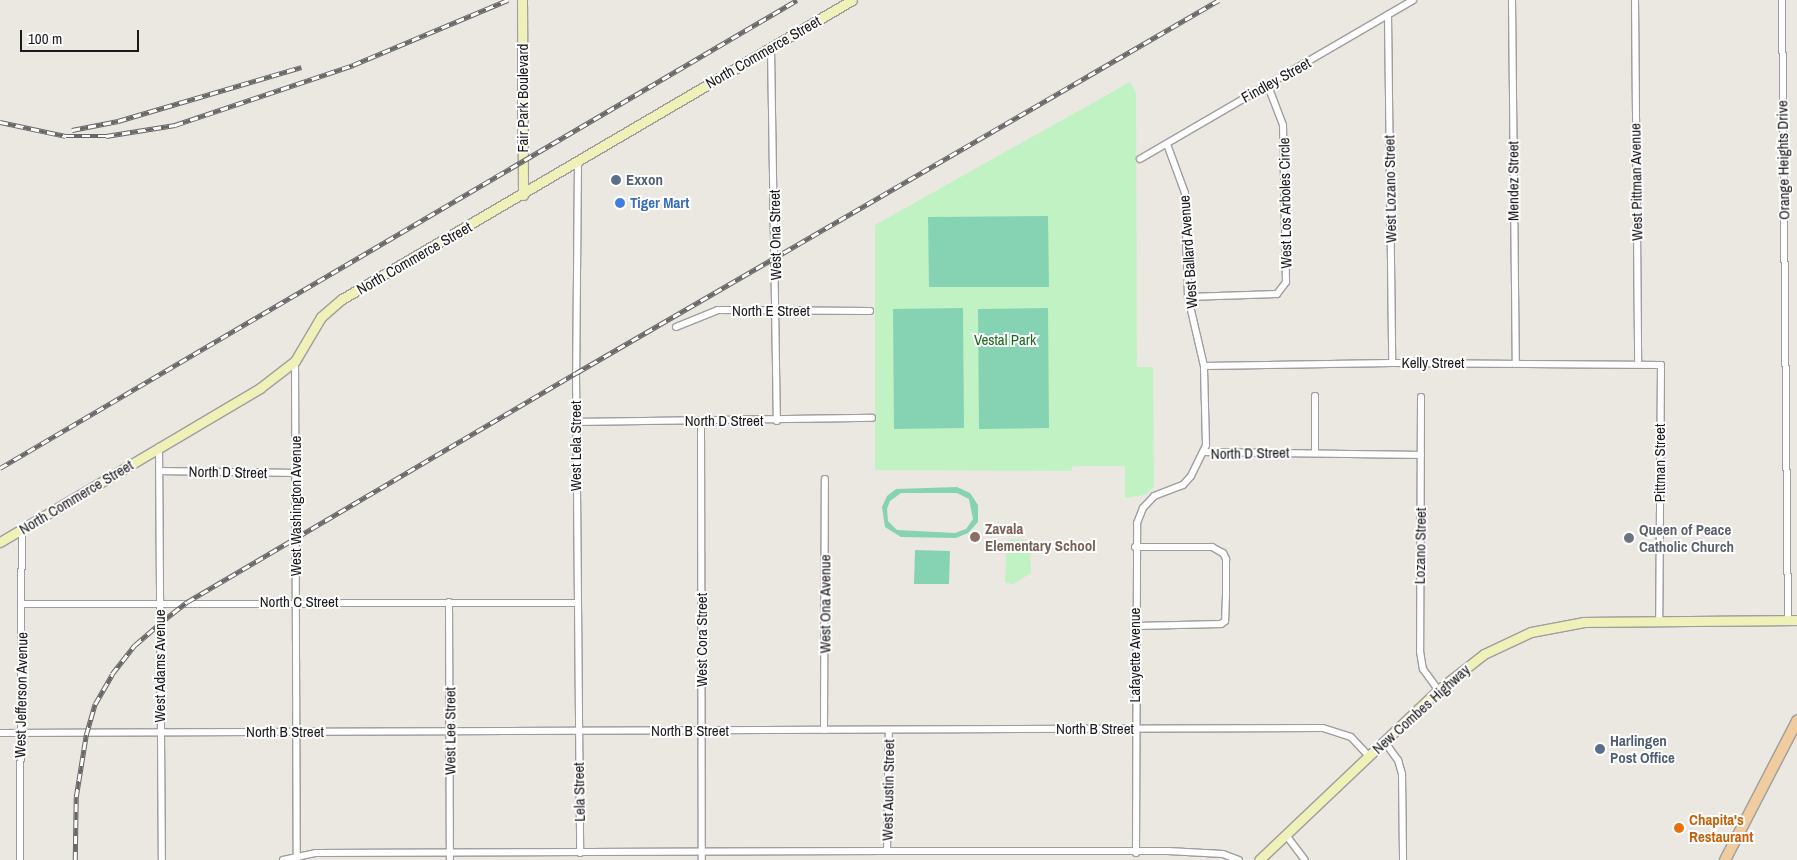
<!DOCTYPE html>
<style>
body{margin:0}
#map{position:relative;width:1797px;height:860px;overflow:hidden;background:#ebe7e1;font-family:"Archivo Narrow",sans-serif}
div>[style]{position:absolute}
.park>*{inset:0;background:#c1f2c4}
.pitch>*{inset:0;background:#86d3b3}
.roads{filter:drop-shadow(1px 0 #9e9e9e) drop-shadow(-1px 0 #9e9e9e) drop-shadow(0 1px #9e9e9e) drop-shadow(0 -1px #9e9e9e)}
.street>*{height:6px;margin:-3px;padding:0 3px;transform-origin:3px;border-radius:3px;background:#fff}
.secondary>*{height:9px;margin:-4.5px;padding:0 4.5px;transform-origin:4.5px;border-radius:4.5px;background:#f0f1b9}
.primary>*{height:10px;margin:-5px;padding:0 5px;transform-origin:5px;border-radius:5px;background:#f1cca0}
.rail>*{height:4.5px;margin-top:-2.25px;transform-origin:0;background:repeating-linear-gradient(90deg,#fff 0 8px,#686868 0 16px);box-sizing:border-box;border-block:1px solid #686868}
.dots>*{width:14px;height:14px;translate:-50% -50%;box-sizing:border-box;border:2px solid #fff;border-radius:50%}
span{translate:-50% -50%;white-space:nowrap;text-align:center;line-height:1.15;-webkit-text-stroke:4px #fff;paint-order:stroke}
.street-label{font-size:15px;color:#1a1a1a}
.service-label{font-size:15px;color:#4e5e75;font-weight:700}
.left{translate:0 -50%;text-align:left}
.shop-label{font-size:15px;color:#366cbe;font-weight:700}
.park-label{font-size:15px;color:#166b1b}
.education-label{font-size:15px;color:#785e54;font-weight:700}
.worship-label{font-size:15px;color:#5b616d;font-weight:700}
.food-label{font-size:15px;color:#c56008;font-weight:700}
.scale{position:absolute;left:20px;top:30px;width:119px;height:22px;box-sizing:border-box;border:2px solid #1a1a1a;border-top:0;padding-left:6px;font-size:15px;line-height:18px;white-space:nowrap;color:#1a1a1a;-webkit-text-stroke:4px #fff;paint-order:stroke}
</style>
<div id="map">
<div class="park">
<i style="clip-path:polygon(1130px 82px,1136px 93px,1137px 367px,1153px 367px,1154px 487px,1144px 495px,1125px 498px,1125px 466px,1073px 466px,1071px 471px,875px 470px,875px 225px)"></i>
<i style="clip-path:polygon(1012px 539px,1030px 540px,1031px 573px,1013px 584px,1005px 583px,1007px 541px)"></i>
</div>
<div class="pitch">
<i style="clip-path:polygon(1048px 216px,1049px 287px,929px 287px,928px 217px)"></i>
<i style="clip-path:polygon(963px 308px,964px 428px,894px 429px,893px 309px)"></i>
<i style="clip-path:polygon(1048px 308px,1049px 428px,979px 429px,978px 309px)"></i>
<i style="clip-path:polygon(evenodd,957px 487px,970px 493px,978px 505px,978px 522px,968px 533px,956px 538px,901px 537px,885px 527px,882px 507px,887px 496px,896px 489px,957px 487px,901px 493px,957px 493px,969px 499px,973px 519px,966px 529px,955px 533px,897px 530px,888px 521px,887px 509px,890px 501px,901px 493px)"></i>
<i style="clip-path:polygon(915px 550px,950px 551px,949px 584px,914px 584px)"></i>
</div>
<div class="roads">
<div class="street">
<i style="left:1512px;top:0;width:363px;rotate:89.4deg"></i>
<i style="left:1635px;top:0;width:363px;rotate:89.5deg"></i>
<i style="left:1782px;top:0;width:621px;rotate:89.45deg"></i>
<i style="left:1388px;top:15px;width:348px;rotate:89.3deg"></i>
<i style="left:771px;top:48px;width:373px;rotate:89.1deg"></i>
<i style="left:1140px;top:159px;width:316px;rotate:-30.2deg"></i>
<i style="left:578px;top:161px;width:212px;rotate:90.5deg"></i>
<i style="left:576px;top:373px;width:480px;rotate:89.5deg"></i>
<i style="left:1188px;top:297px;width:89px;rotate:-1.9deg"></i>
<i style="left:1277px;top:294px;width:15px;rotate:-53deg"></i>
<i style="left:1286px;top:282px;width:157px;rotate:-91.1deg"></i>
<i style="left:1283px;top:125px;width:36px;rotate:-111deg"></i>
<i style="left:1270px;top:91px;width:9px;rotate:-159deg"></i>
<i style="left:676px;top:327px;width:45px;rotate:-22deg"></i>
<i style="left:718px;top:310px;width:152px;rotate:0.4deg"></i>
<i style="left:295px;top:361px;width:499px;rotate:89.8deg"></i>
<i style="left:1204px;top:366px;width:188px;rotate:-0.9deg"></i>
<i style="left:1392px;top:363px;width:269px;rotate:0.4deg"></i>
<i style="left:1661px;top:365px;width:257px;rotate:90.4deg"></i>
<i style="left:1315px;top:396px;width:56px;rotate:90deg"></i>
<i style="left:1421px;top:397px;width:254px;rotate:90.2deg"></i>
<i style="left:1420px;top:651px;width:18px;rotate:81deg"></i>
<i style="left:1423px;top:669px;width:26px;rotate:54deg"></i>
<i style="left:701px;top:421px;width:439px;rotate:89.9deg"></i>
<i style="left:576px;top:422px;width:296px;rotate:-0.8deg"></i>
<i style="left:159px;top:447px;width:413px;rotate:89.6deg"></i>
<i style="left:1204px;top:452px;width:217px;rotate:0.8deg"></i>
<i style="left:160px;top:471px;width:136px;rotate:0.8deg"></i>
<i style="left:1135px;top:547px;width:77px"></i>
<i style="left:1212px;top:547px;width:13px;rotate:29deg"></i>
<i style="left:1223px;top:553px;width:7px;rotate:63deg"></i>
<i style="left:1226px;top:559px;width:36px;rotate:90deg"></i>
<i style="left:1226px;top:595px;width:26px;rotate:92deg"></i>
<i style="left:1225px;top:621px;width:5px;rotate:143deg"></i>
<i style="left:1221px;top:624px;width:86px;rotate:178.7deg"></i>
<i style="left:449px;top:602px;width:258px;rotate:89.8deg"></i>
<i style="left:22px;top:604px;width:555px;rotate:-0.1deg"></i>
<i style="left:824px;top:730px;width:251px;rotate:-89.8deg"></i>
<i style="left:0;top:733px;width:1323px;rotate:-0.22deg"></i>
<i style="left:1323px;top:728px;width:29px;rotate:18deg"></i>
<i style="left:1351px;top:737px;width:26px;rotate:47deg"></i>
<i style="left:1384px;top:741px;width:24px;rotate:54deg"></i>
<i style="left:1398px;top:760px;width:15px;rotate:74deg"></i>
<i style="left:1402px;top:774px;width:86px;rotate:89.3deg"></i>
<i style="left:1286px;top:835px;width:31px;rotate:53deg"></i>
<i style="left:887px;top:851px;width:121px;rotate:-89.1deg"></i>
<i style="left:1136px;top:853px;width:330px;rotate:-89.8deg"></i>
<i style="left:1137px;top:523px;width:16px;rotate:-68deg"></i>
<i style="left:1143px;top:508px;width:16px;rotate:-47deg"></i>
<i style="left:1154px;top:496px;width:31px;rotate:-21deg"></i>
<i style="left:1183px;top:485px;width:12px;rotate:-48deg"></i>
<i style="left:1191px;top:476px;width:34px;rotate:-64deg"></i>
<i style="left:1206px;top:445px;width:79px;rotate:-91.5deg"></i>
<i style="left:1204px;top:366px;width:71px;rotate:-103.1deg"></i>
<i style="left:1188px;top:297px;width:104px;rotate:-91.7deg"></i>
<i style="left:1185px;top:193px;width:52px;rotate:-110.2deg"></i>
<i style="left:20px;top:860px;width:331px;rotate:-89.7deg"></i>
<i style="left:283px;top:860px;width:34px;rotate:-12deg"></i>
<i style="left:316px;top:853px;width:571px;rotate:-0.2deg"></i>
<i style="left:887px;top:851px;width:281px"></i>
<i style="left:1168px;top:851px;width:55px;rotate:3.1deg"></i>
<i style="left:1223px;top:854px;width:17px;rotate:21deg"></i>
</div>
<div class="secondary">
<i style="left:522px;top:0;width:195px;rotate:89.7deg"></i>
<i style="left:0;top:542px;width:302px;rotate:-30.6deg"></i>
<i style="left:260px;top:388px;width:44px;rotate:-37.6deg"></i>
<i style="left:295px;top:361px;width:51px;rotate:-59.4deg"></i>
<i style="left:321px;top:317px;width:28px;rotate:-41deg"></i>
<i style="left:342px;top:299px;width:591px;rotate:-30.38deg"></i>
<i style="left:1259px;top:860px;width:247px;rotate:-43.5deg"></i>
<i style="left:1438px;top:690px;width:58px;rotate:-38deg"></i>
<i style="left:1484px;top:654px;width:52px;rotate:-25.1deg"></i>
<i style="left:1531px;top:632px;width:54px;rotate:-10.7deg"></i>
<i style="left:1584px;top:622px;width:213px;rotate:-0.5deg"></i>
</div>
<div class="primary">
<i style="left:1725px;top:860px;width:157px;rotate:-62.6deg"></i>
</div>
</div>
<div class="rail">
<i style="left:0;top:122px;width:67px;rotate:12deg"></i>
<i style="left:66px;top:136px;width:40px"></i>
<i style="left:106px;top:136px;width:70px;rotate:-9.1deg"></i>
<i style="left:175px;top:125px;width:188px;rotate:-18.6deg"></i>
<i style="left:353px;top:65px;width:168px;rotate:-22.8deg"></i>
<i style="left:72px;top:130px;width:47px;rotate:-11.1deg"></i>
<i style="left:118px;top:121px;width:191px;rotate:-16.4deg"></i>
<i style="left:0;top:468px;width:924px;rotate:-30.42deg"></i>
<i style="left:75px;top:860px;width:63px;rotate:-89.1deg"></i>
<i style="left:76px;top:797px;width:63px;rotate:-80.8deg"></i>
<i style="left:86px;top:735px;width:32px;rotate:-74deg"></i>
<i style="left:95px;top:704px;width:34px;rotate:-60deg"></i>
<i style="left:112px;top:674px;width:37px;rotate:-52deg"></i>
<i style="left:135px;top:645px;width:33px;rotate:-41deg"></i>
<i style="left:160px;top:623px;width:34px;rotate:-38deg"></i>
<i style="left:187px;top:602px;width:451px;rotate:-30.5deg"></i>
<i style="left:576px;top:373px;width:743px;rotate:-30.12deg"></i>
</div>
<div class="dots">
<i style="left:616px;top:180px;background:#5c6f8a"></i>
<i style="left:620px;top:203px;background:#3f7fe0"></i>
<i style="left:975px;top:537px;background:#8d6e63"></i>
<i style="left:1629px;top:538px;background:#6b7280"></i>
<i style="left:1600px;top:749px;background:#5c6f8a"></i>
<i style="left:1679px;top:828px;background:#e8710a"></i>
</div>
<div class="street-label">
<span style="left:763px;top:52px;rotate:-30deg">North Commerce Street</span>
<span style="left:1276px;top:80px;rotate:-29deg">Findley Street</span>
<span style="left:523px;top:98px;rotate:-90deg">Fair Park Boulevard</span>
<span style="left:1783px;top:160px;rotate:-91deg">Orange Heights Drive</span>
<span style="left:1513px;top:181px;rotate:-90deg">Mendez Street</span>
<span style="left:1636px;top:182px;rotate:-91deg">West Pittman Avenue</span>
<span style="left:1390px;top:189px;rotate:-91deg">West Lozano Street</span>
<span style="left:1285px;top:203px;rotate:-91deg">West Los Arboles Circle</span>
<span style="left:775px;top:235px;rotate:-91deg">West Ona Street</span>
<span style="left:1188px;top:252px;rotate:-94deg">West Ballard Avenue</span>
<span style="left:414px;top:258px;rotate:-30deg">North Commerce Street</span>
<span style="left:771px;top:311px">North E Street</span>
<span style="left:1433px;top:363px">Kelly Street</span>
<span style="left:724px;top:421px">North D Street</span>
<span style="left:576px;top:446px;rotate:-90deg">West Lela Street</span>
<span style="left:1250px;top:453px;rotate:-1deg">North D Street</span>
<span style="left:1660px;top:463px;rotate:-90deg">Pittman Street</span>
<span style="left:228px;top:472px;rotate:1deg">North D Street</span>
<span style="left:76px;top:497px;rotate:-31deg">North Commerce Street</span>
<span style="left:296px;top:506px;rotate:-90deg">West Washington Avenue</span>
<span style="left:1420px;top:546px;rotate:-89deg">Lozano Street</span>
<span style="left:299px;top:602px">North C Street</span>
<span style="left:825px;top:604px;rotate:-90deg">West Ona Avenue</span>
<span style="left:702px;top:640px;rotate:-90deg">West Cora Street</span>
<span style="left:1135px;top:655px;rotate:-90deg">Lafayette Avenue</span>
<span style="left:160px;top:666px;rotate:-90deg">West Adams Avenue</span>
<span style="left:21px;top:695px;rotate:-89deg">West Jefferson Avenue</span>
<span style="left:1421px;top:709px;rotate:-42deg">New Combes Highway</span>
<span style="left:1095px;top:729px">North B Street</span>
<span style="left:450px;top:731px;rotate:-90deg">West Lee Street</span>
<span style="left:690px;top:731px">North B Street</span>
<span style="left:285px;top:732px">North B Street</span>
<span style="left:888px;top:790px;rotate:-89deg">West Austin Street</span>
<span style="left:579px;top:792px;rotate:-91deg">Lela Street</span>
</div>
<div class="service-label">
<span class="left" style="left:626px;top:180px">Exxon</span>
<span class="left" style="left:1610px;top:749px">Harlingen<br>Post Office</span>
</div>
<div class="shop-label">
<span class="left" style="left:630px;top:203px">Tiger Mart</span>
</div>
<div class="park-label">
<span style="left:1005px;top:340px">Vestal Park</span>
</div>
<div class="education-label">
<span class="left" style="left:985px;top:537px">Zavala<br>Elementary School</span>
</div>
<div class="worship-label">
<span class="left" style="left:1639px;top:538px">Queen of Peace<br>Catholic Church</span>
</div>
<div class="food-label">
<span class="left" style="left:1689px;top:828px">Chapita's<br>Restaurant</span>
</div>
<div class="scale">100 m</div>
</div>
